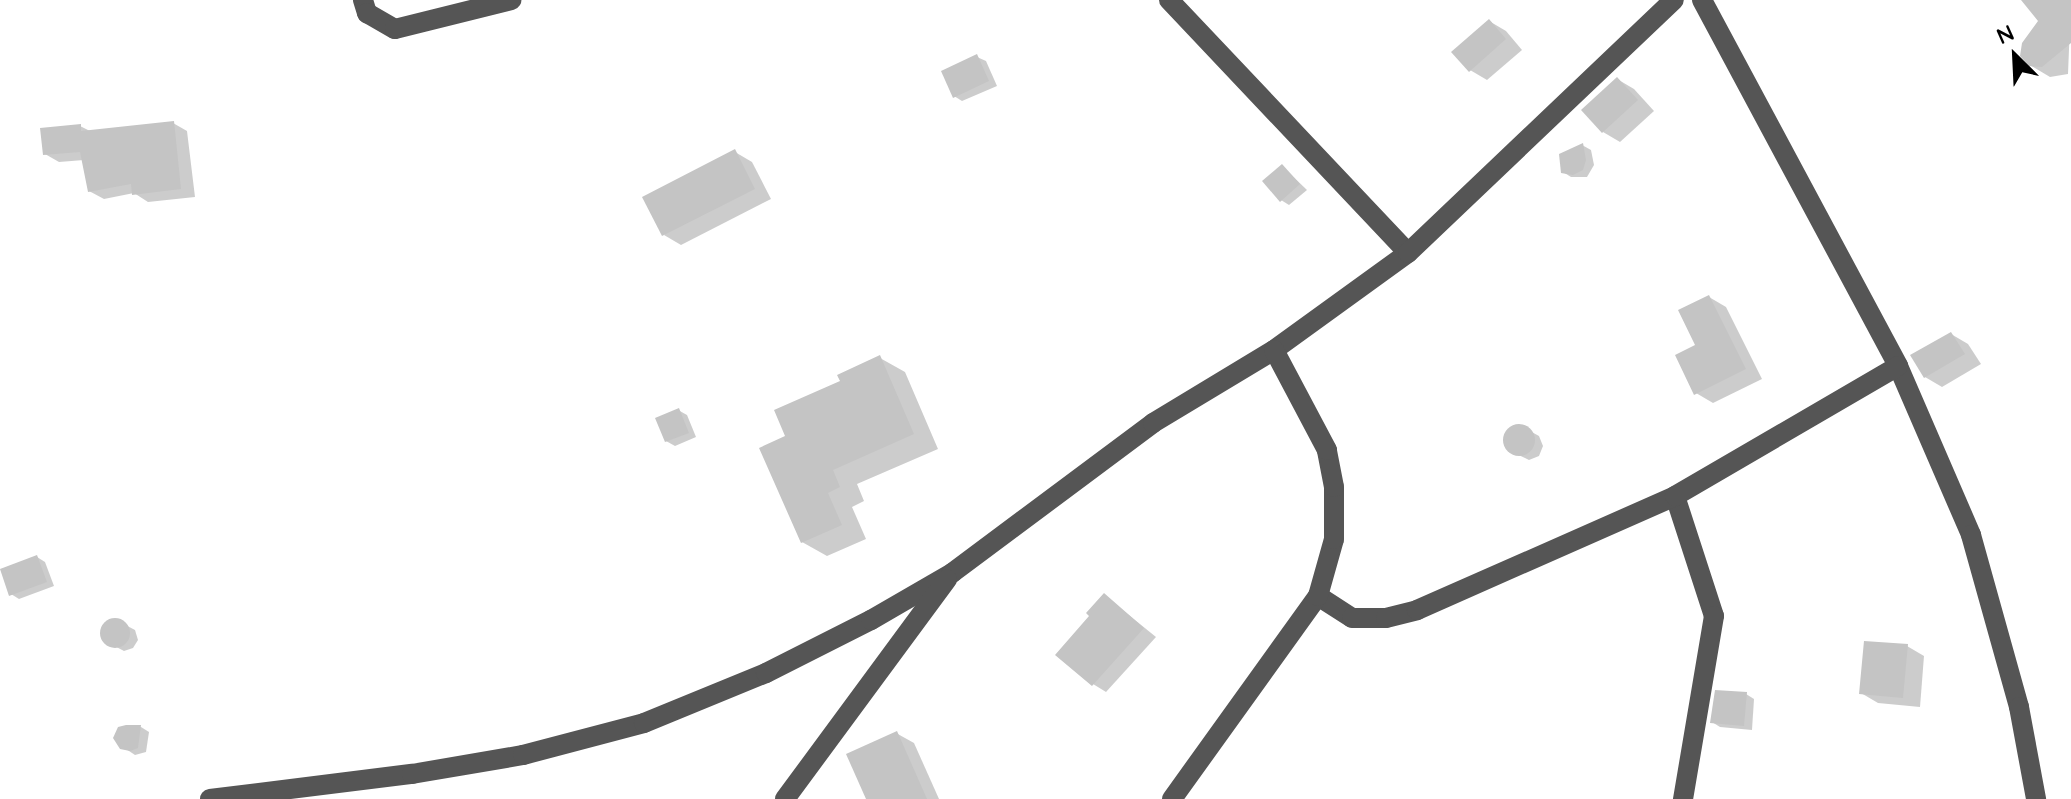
<!DOCTYPE html>
<style>
body{margin:0}
#map{position:relative;width:2071px;height:799px;overflow:hidden;background:#fff;font-family:Quicksand,sans-serif}
div>[style]{position:absolute}
.shadow>*{inset:0;background:#0003}
.building>*{inset:0;background:#c4c4c4}
.round{border-radius:50%}
.minor>*{height:20px;margin:-10px;padding:0 10px;transform-origin:10px;border-radius:10px;background:#555}
span{translate:-50% -50%;white-space:nowrap;text-align:center;line-height:1.15;-webkit-text-stroke:6px #fff;paint-order:stroke}
.north{position:absolute;left:1975px;top:16px;width:80px;height:80px;-webkit-text-stroke:6px #fff;paint-order:stroke;rotate:336deg;font-size:22px;font-weight:700;line-height:32px;text-align:center;color:#000}
.north::after{content:'';display:block;margin:auto;width:28px;height:36px;background:#000;clip-path:polygon(50% 0,100% 100%,50% 72%,0 100%)}
</style>
<div id="map">
<div class="shadow">
<i style="clip-path:polygon(2024px 0,2071px 0,2068px 74px,2050px 77px,2030px 65px,2040px 21px)"></i>
<i style="clip-path:polygon(1489px 21px,1506px 31px,1522px 50px,1487px 80px,1470px 70px)"></i>
<i style="clip-path:polygon(977px 57px,986px 61px,997px 86px,962px 101px,954px 96px)"></i>
<i style="clip-path:polygon(1617px 79px,1634px 89px,1654px 111px,1620px 142px,1603px 132px)"></i>
<i style="clip-path:polygon(173px 123px,187px 131px,195px 197px,148px 202px,134px 193px,104px 199px,89px 191px,84px 160px,59px 162px,45px 154px,80px 126px,92px 132px)"></i>
<i style="clip-path:polygon(1582px 145px,1591px 150px,1594px 165px,1587px 177px,1571px 177px,1563px 172px)"></i>
<i style="clip-path:polygon(735px 152px,752px 162px,771px 199px,681px 245px,664px 235px)"></i>
<i style="clip-path:polygon(1282px 166px,1307px 190px,1289px 205px,1281px 200px)"></i>
<i style="clip-path:polygon(1709px 297px,1726px 307px,1762px 379px,1713px 403px,1696px 393px,1698px 346px)"></i>
<i style="clip-path:polygon(1951px 334px,1968px 344px,1981px 364px,1942px 387px,1925px 377px)"></i>
<i style="clip-path:polygon(880px 358px,905px 372px,938px 449px,857px 484px,864px 501px,852px 507px,866px 539px,827px 556px,802px 542px,788px 438px,842px 382px)"></i>
<i style="clip-path:polygon(678px 410px,687px 415px,696px 437px,675px 446px,666px 441px)"></i>
<i style="clip-path:polygon(1519px 425px,1539px 436px,1543px 446px,1539px 456px,1529px 460px,1508px 450px,1505px 441px,1509px 430px)"></i>
<i style="clip-path:polygon(37px 557px,45px 562px,54px 586px,19px 599px,11px 594px)"></i>
<i style="clip-path:polygon(1104px 595px,1156px 637px,1106px 692px,1093px 684px,1092px 616px)"></i>
<i style="clip-path:polygon(116px 620px,135px 630px,138px 640px,133px 648px,124px 651px,105px 641px,102px 632px,107px 623px)"></i>
<i style="clip-path:polygon(1907px 646px,1924px 656px,1920px 707px,1878px 703px,1861px 693px)"></i>
<i style="clip-path:polygon(1746px 694px,1754px 699px,1752px 730px,1720px 727px,1712px 722px)"></i>
<i style="clip-path:polygon(141px 727px,149px 732px,146px 752px,135px 755px,126px 749px,119px 729px)"></i>
<i style="clip-path:polygon(896px 733px,914px 743px,939px 799px,868px 799px)"></i>
</div>
<div class="building">
<i style="clip-path:polygon(2021px 0,2071px 0,2071px 43px,2042px 67px,2029px 66px,2020px 56px,2022px 43px,2038px 21px)"></i>
<i style="clip-path:polygon(1489px 19px,1506px 39px,1469px 72px,1451px 52px)"></i>
<i style="clip-path:polygon(977px 54px,989px 81px,953px 98px,941px 71px)"></i>
<i style="clip-path:polygon(1617px 77px,1638px 100px,1602px 133px,1581px 110px)"></i>
<i style="clip-path:polygon(174px 121px,181px 189px,132px 195px,131px 184px,88px 192px,80px 152px,43px 155px,40px 128px,81px 124px,81px 131px)"></i>
<i style="clip-path:polygon(1583px 143px,1586px 160px,1583px 170px,1573px 175px,1561px 173px,1559px 154px)"></i>
<i style="clip-path:polygon(735px 149px,755px 189px,662px 236px,642px 197px)"></i>
<i style="clip-path:polygon(1282px 164px,1300px 184px,1280px 202px,1262px 181px)"></i>
<i style="clip-path:polygon(1709px 295px,1746px 369px,1694px 395px,1675px 355px,1695px 345px,1678px 310px)"></i>
<i style="clip-path:polygon(1951px 332px,1965px 354px,1924px 378px,1910px 355px)"></i>
<i style="clip-path:polygon(880px 355px,914px 434px,833px 470px,840px 487px,828px 493px,842px 525px,801px 543px,759px 448px,785px 436px,774px 410px,840px 381px,837px 375px)"></i>
<i style="clip-path:polygon(679px 408px,689px 433px,665px 442px,655px 418px)"></i>
<i class="round" style="left:1503px;top:424px;width:32px;height:32px"></i>
<i style="clip-path:polygon(37px 555px,47px 582px,9px 596px,0 569px)"></i>
<i style="clip-path:polygon(1104px 593px,1144px 628px,1092px 686px,1055px 655px,1089px 616px,1086px 613px)"></i>
<i class="round" style="left:100px;top:618px;width:30px;height:30px"></i>
<i style="clip-path:polygon(1864px 641px,1908px 644px,1903px 698px,1859px 694px)"></i>
<i style="clip-path:polygon(1715px 690px,1747px 692px,1744px 726px,1710px 723px)"></i>
<i style="clip-path:polygon(126px 725px,141px 725px,138px 748px,130px 751px,120px 749px,113px 738px,118px 727px)"></i>
<i style="clip-path:polygon(897px 731px,916px 774px,927px 799px,866px 799px,846px 754px)"></i>
</div>
<div class="minor">
<i style="left:363px;top:0;width:14px;rotate:73deg"></i>
<i style="left:367px;top:13px;width:32px;rotate:30deg"></i>
<i style="left:395px;top:29px;width:120px;rotate:-14deg"></i>
<i style="left:1169px;top:0;width:348px;rotate:46.6deg"></i>
<i style="left:1702px;top:0;width:415px;rotate:61.8deg"></i>
<i style="left:1898px;top:366px;width:184px;rotate:66.6deg"></i>
<i style="left:1971px;top:535px;width:179px;rotate:74.4deg"></i>
<i style="left:2019px;top:707px;width:94px;rotate:79.5deg"></i>
<i style="left:1675px;top:496px;width:126px;rotate:72deg"></i>
<i style="left:1714px;top:616px;width:186px;rotate:99.6deg"></i>
<i style="left:1318px;top:596px;width:40px;rotate:32.9deg"></i>
<i style="left:1352px;top:618px;width:34px"></i>
<i style="left:1386px;top:618px;width:32px;rotate:-14deg"></i>
<i style="left:1417px;top:610px;width:282px;rotate:-23.8deg"></i>
<i style="left:1675px;top:496px;width:258px;rotate:-30.2deg"></i>
<i style="left:210px;top:799px;width:204px;rotate:-7.1deg"></i>
<i style="left:412px;top:774px;width:113px;rotate:-9.7deg"></i>
<i style="left:523px;top:755px;width:125px;rotate:-14.8deg"></i>
<i style="left:644px;top:723px;width:132px;rotate:-22.3deg"></i>
<i style="left:766px;top:673px;width:118px;rotate:-26.8deg"></i>
<i style="left:871px;top:620px;width:94px;rotate:-30.1deg"></i>
<i style="left:952px;top:573px;width:251px;rotate:-36.7deg"></i>
<i style="left:1153px;top:423px;width:141px;rotate:-31.1deg"></i>
<i style="left:1274px;top:350px;width:165px;rotate:-35.9deg"></i>
<i style="left:1408px;top:253px;width:367px;rotate:-43.6deg"></i>
<i style="left:785px;top:799px;width:273px;rotate:-53.6deg"></i>
<i style="left:1172px;top:799px;width:250px;rotate:-54.3deg"></i>
<i style="left:1318px;top:596px;width:59px;rotate:-74.3deg"></i>
<i style="left:1334px;top:539px;width:52px;rotate:-90deg"></i>
<i style="left:1334px;top:487px;width:38px;rotate:-101deg"></i>
<i style="left:1327px;top:450px;width:113px;rotate:-117.9deg"></i>
</div>
<div class="north">N</div>
</div>
